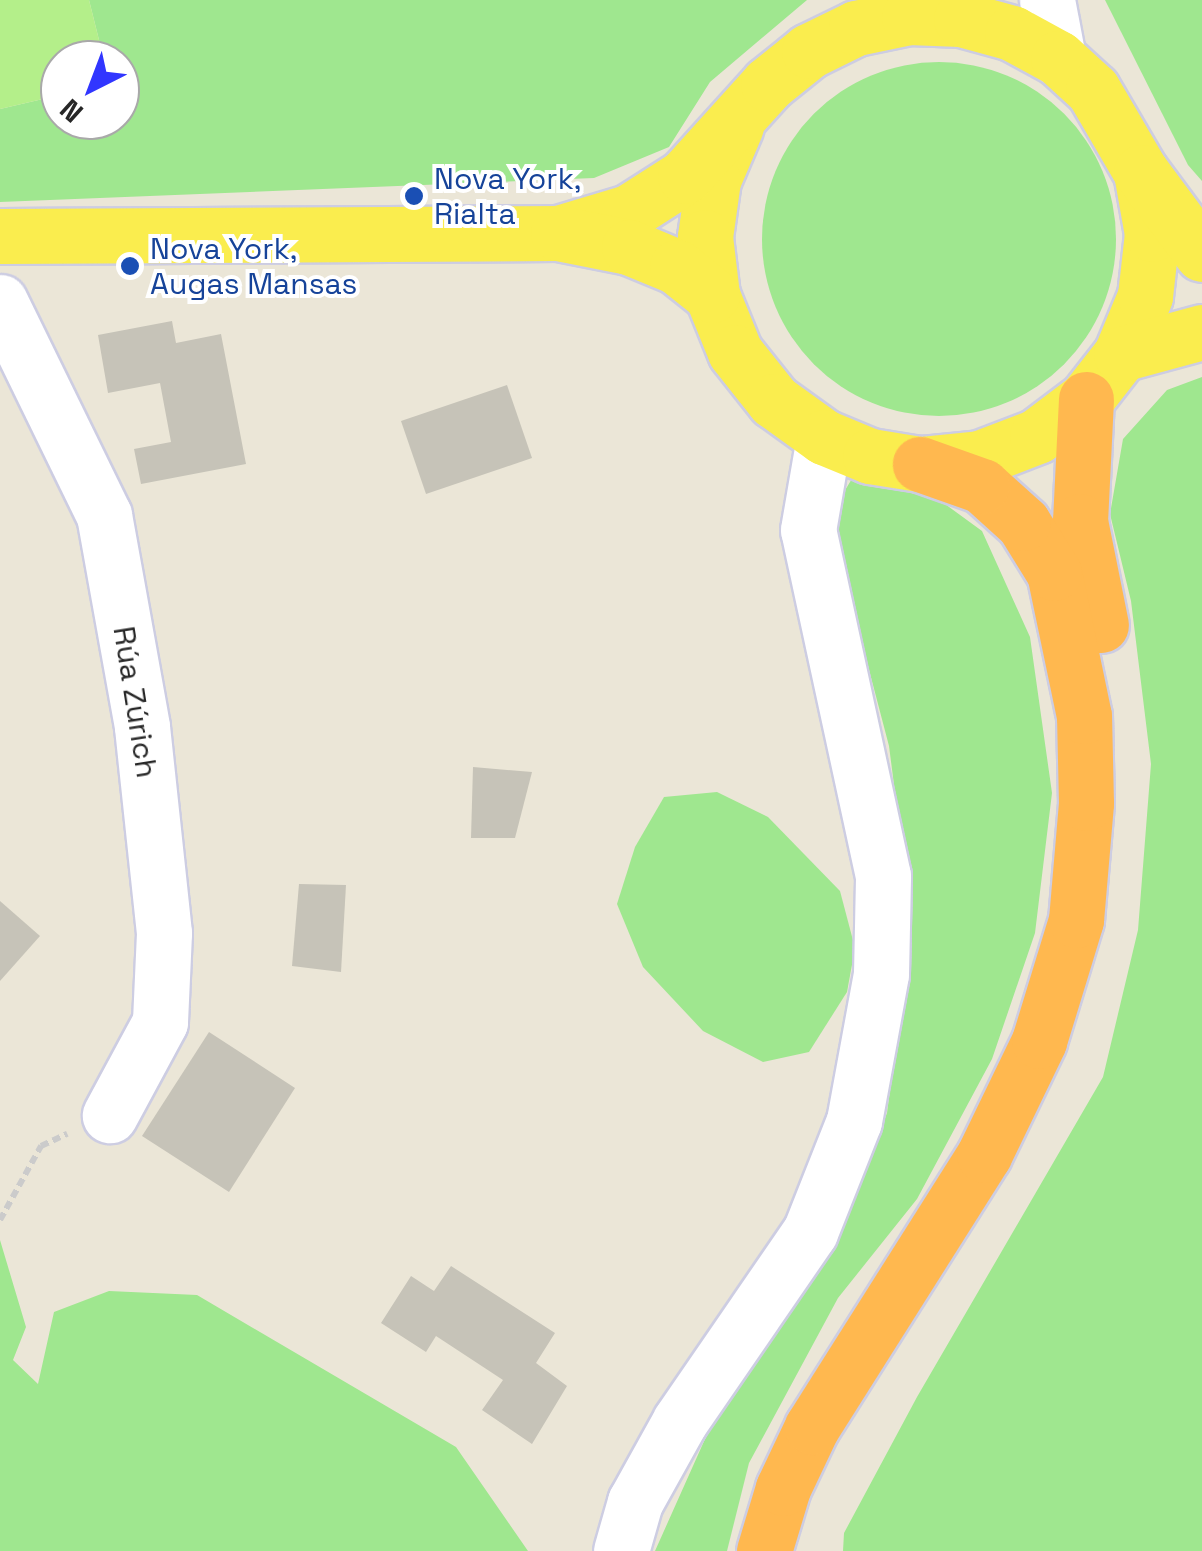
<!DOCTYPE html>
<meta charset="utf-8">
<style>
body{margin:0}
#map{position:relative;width:1202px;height:1551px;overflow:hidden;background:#ebe6d7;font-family:"Space Grotesk",sans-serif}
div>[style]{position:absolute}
.green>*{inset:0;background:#9fe78f}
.round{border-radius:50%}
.pitch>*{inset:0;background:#b4ef8a}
.building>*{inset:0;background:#c6c3b8}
.path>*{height:6px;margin-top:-3px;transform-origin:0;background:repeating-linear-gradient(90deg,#cbcbcb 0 8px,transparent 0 13px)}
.roads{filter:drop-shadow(2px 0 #cdcde2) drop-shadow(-2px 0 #cdcde2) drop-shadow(0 2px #cdcde2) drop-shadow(0 -2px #cdcde2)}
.minor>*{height:55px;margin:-27.5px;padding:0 27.5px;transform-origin:27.5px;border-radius:27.5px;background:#fff}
.major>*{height:55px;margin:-27.5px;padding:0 27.5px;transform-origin:27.5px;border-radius:27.5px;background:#faed4e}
.highway>*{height:55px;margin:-27.5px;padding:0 27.5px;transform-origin:27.5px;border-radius:27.5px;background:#ffb84f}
.dots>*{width:28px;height:28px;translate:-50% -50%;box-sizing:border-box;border:5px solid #fff;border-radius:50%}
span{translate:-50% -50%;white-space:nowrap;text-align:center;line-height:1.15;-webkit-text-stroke:8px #fff;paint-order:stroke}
.transit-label{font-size:30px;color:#164399}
.left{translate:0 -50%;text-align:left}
.street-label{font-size:30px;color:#272727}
.north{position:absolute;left:40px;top:40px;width:100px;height:100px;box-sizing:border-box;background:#fff;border:2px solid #a9a9a9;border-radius:50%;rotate:222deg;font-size:28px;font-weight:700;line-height:40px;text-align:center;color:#272727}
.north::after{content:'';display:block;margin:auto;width:35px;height:45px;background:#3136ff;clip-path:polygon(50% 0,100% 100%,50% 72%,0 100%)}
</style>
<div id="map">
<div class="green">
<i style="clip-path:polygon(89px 0,807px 0,710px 82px,669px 147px,594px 178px,0 202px,0 109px,60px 95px,60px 120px,120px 120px,120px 60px,104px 60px)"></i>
<i style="clip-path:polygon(1105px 0,1202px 0,1202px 181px,1188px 165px)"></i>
<i class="round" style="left:762px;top:62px;width:354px;height:354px"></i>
<i style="clip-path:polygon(1202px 377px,1202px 1551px,843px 1551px,844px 1533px,917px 1397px,1103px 1077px,1138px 930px,1151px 764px,1131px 601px,1110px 514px,1123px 439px,1167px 390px)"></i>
<i style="clip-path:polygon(853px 477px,934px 496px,982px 531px,1030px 637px,1052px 793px,1035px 933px,992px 1059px,917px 1199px,838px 1298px,749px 1463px,727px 1551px,655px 1551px,739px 1363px,844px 1227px,887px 1113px,912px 924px,889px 746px,829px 517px)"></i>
<i style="clip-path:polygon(717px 792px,768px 817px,840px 891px,855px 948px,847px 992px,809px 1052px,763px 1062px,703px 1031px,643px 967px,617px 904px,635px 847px,664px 797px)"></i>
<i style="clip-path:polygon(0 1240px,26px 1327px,13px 1360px,38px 1384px,54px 1312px,109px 1291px,197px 1295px,456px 1447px,528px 1551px,0 1551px)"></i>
</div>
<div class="pitch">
<i style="clip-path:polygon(0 0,89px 0,104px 60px,60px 60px,60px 95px,0 109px)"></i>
</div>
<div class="building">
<i style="clip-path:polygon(172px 321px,176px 343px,221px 334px,246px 464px,141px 484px,134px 449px,171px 442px,160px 383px,108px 393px,98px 335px)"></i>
<i style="clip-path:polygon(507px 385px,532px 458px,426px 494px,401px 421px)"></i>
<i style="clip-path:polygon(473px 767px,532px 772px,515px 838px,471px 838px)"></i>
<i style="clip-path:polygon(299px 884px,346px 885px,341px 972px,292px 966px)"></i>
<i style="clip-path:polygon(0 901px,40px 936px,0 981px)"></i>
<i style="clip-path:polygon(209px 1032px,295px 1088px,229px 1192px,142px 1136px)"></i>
<i style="clip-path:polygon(451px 1266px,555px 1333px,536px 1363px,567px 1386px,532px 1444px,482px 1410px,503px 1380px,436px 1336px,426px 1352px,381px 1323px,411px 1276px,434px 1291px)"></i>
</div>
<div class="path">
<i style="left:0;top:1220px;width:85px;rotate:-61deg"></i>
<i style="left:41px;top:1146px;width:29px;rotate:-25deg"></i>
</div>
<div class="roads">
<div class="minor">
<i style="left:1047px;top:0;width:59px;rotate:79.3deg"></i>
<i style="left:0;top:302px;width:237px;rotate:64deg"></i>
<i style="left:104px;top:515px;width:215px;rotate:79.8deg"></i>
<i style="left:142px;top:727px;width:207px;rotate:83.9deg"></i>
<i style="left:164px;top:933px;width:89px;rotate:92.6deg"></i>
<i style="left:160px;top:1022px;width:106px;rotate:118.3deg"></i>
<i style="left:621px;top:1551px;width:51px;rotate:-74.1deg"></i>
<i style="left:635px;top:1502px;width:93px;rotate:-60.9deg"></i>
<i style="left:680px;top:1421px;width:229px;rotate:-55.5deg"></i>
<i style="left:810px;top:1232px;width:119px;rotate:-68.4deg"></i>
<i style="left:854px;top:1121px;width:149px;rotate:-79.6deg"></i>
<i style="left:881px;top:974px;width:98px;rotate:-88.8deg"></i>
<i style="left:883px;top:876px;width:354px;rotate:-102.2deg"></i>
<i style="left:808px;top:530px;width:94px;rotate:-80.2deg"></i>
</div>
<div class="major">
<i style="left:736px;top:126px;width:59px;rotate:113.1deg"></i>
<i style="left:713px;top:180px;width:58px;rotate:98deg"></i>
<i style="left:705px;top:237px;width:58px;rotate:83.1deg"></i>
<i style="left:712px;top:295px;width:61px;rotate:68deg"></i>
<i style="left:735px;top:352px;width:63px;rotate:51.5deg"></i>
<i style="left:774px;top:401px;width:62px;rotate:35.8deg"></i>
<i style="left:824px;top:437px;width:50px;rotate:22.4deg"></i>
<i style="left:870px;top:456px;width:51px;rotate:9.1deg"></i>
<i style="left:920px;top:464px;width:60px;rotate:-5.7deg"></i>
<i style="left:980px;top:458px;width:61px;rotate:-21.1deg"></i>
<i style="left:1037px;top:436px;width:61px;rotate:-37.1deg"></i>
<i style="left:1086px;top:399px;width:57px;rotate:-52.1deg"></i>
<i style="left:1121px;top:354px;width:63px;rotate:-67.5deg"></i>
<i style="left:1145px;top:296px;width:62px;rotate:-83.6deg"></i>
<i style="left:1152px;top:234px;width:63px;rotate:-100.1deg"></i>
<i style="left:558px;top:233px;width:74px;rotate:-16.5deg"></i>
<i style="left:629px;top:212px;width:67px;rotate:-32.7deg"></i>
<i style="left:685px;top:176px;width:124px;rotate:-47.9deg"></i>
<i style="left:768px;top:84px;width:53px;rotate:-38.8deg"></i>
<i style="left:809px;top:51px;width:52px;rotate:-26.1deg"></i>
<i style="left:856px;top:28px;width:54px;rotate:-11.7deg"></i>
<i style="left:909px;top:17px;width:52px;rotate:2.2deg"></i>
<i style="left:961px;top:19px;width:53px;rotate:15.4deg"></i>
<i style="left:1012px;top:33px;width:52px;rotate:28.5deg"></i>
<i style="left:1058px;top:58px;width:47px;rotate:42.4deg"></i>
<i style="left:1093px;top:90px;width:95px;rotate:59.7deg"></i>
<i style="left:1141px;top:172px;width:102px;rotate:53.4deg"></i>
<i style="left:0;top:236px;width:558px;rotate:-0.31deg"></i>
<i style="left:558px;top:233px;width:72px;rotate:11.2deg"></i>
<i style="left:629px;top:247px;width:52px;rotate:22.6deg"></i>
<i style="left:677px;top:267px;width:45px;rotate:38.7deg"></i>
<i style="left:1121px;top:354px;width:84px;rotate:-15.2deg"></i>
</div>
<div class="highway">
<i style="left:1086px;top:399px;width:122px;rotate:92.8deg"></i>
<i style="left:1080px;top:521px;width:106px;rotate:78.6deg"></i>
<i style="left:764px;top:1551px;width:66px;rotate:-73.2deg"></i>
<i style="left:783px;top:1488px;width:68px;rotate:-64.6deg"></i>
<i style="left:812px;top:1427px;width:322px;rotate:-57.7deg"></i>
<i style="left:984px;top:1155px;width:127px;rotate:-64.2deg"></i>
<i style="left:1039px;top:1041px;width:127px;rotate:-73deg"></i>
<i style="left:1076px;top:920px;width:117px;rotate:-85.1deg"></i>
<i style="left:1086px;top:803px;width:87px;rotate:-91.3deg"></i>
<i style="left:1084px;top:716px;width:146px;rotate:-101.8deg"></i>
<i style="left:1054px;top:573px;width:59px;rotate:-121.8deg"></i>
<i style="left:1023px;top:523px;width:55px;rotate:-137.9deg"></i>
<i style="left:982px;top:486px;width:66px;rotate:-160.5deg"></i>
</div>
</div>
<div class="dots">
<i style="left:414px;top:196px;background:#1a4fb4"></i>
<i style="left:130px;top:266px;background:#1a4fb4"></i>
</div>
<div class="transit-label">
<span class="left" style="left:434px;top:196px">Nova York,<br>Rialta</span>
<span class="left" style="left:150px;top:266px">Nova York,<br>Augas Mansas</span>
</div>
<div class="street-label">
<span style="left:135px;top:702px;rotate:81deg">Rúa Zúrich</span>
</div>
<div class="north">N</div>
</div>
